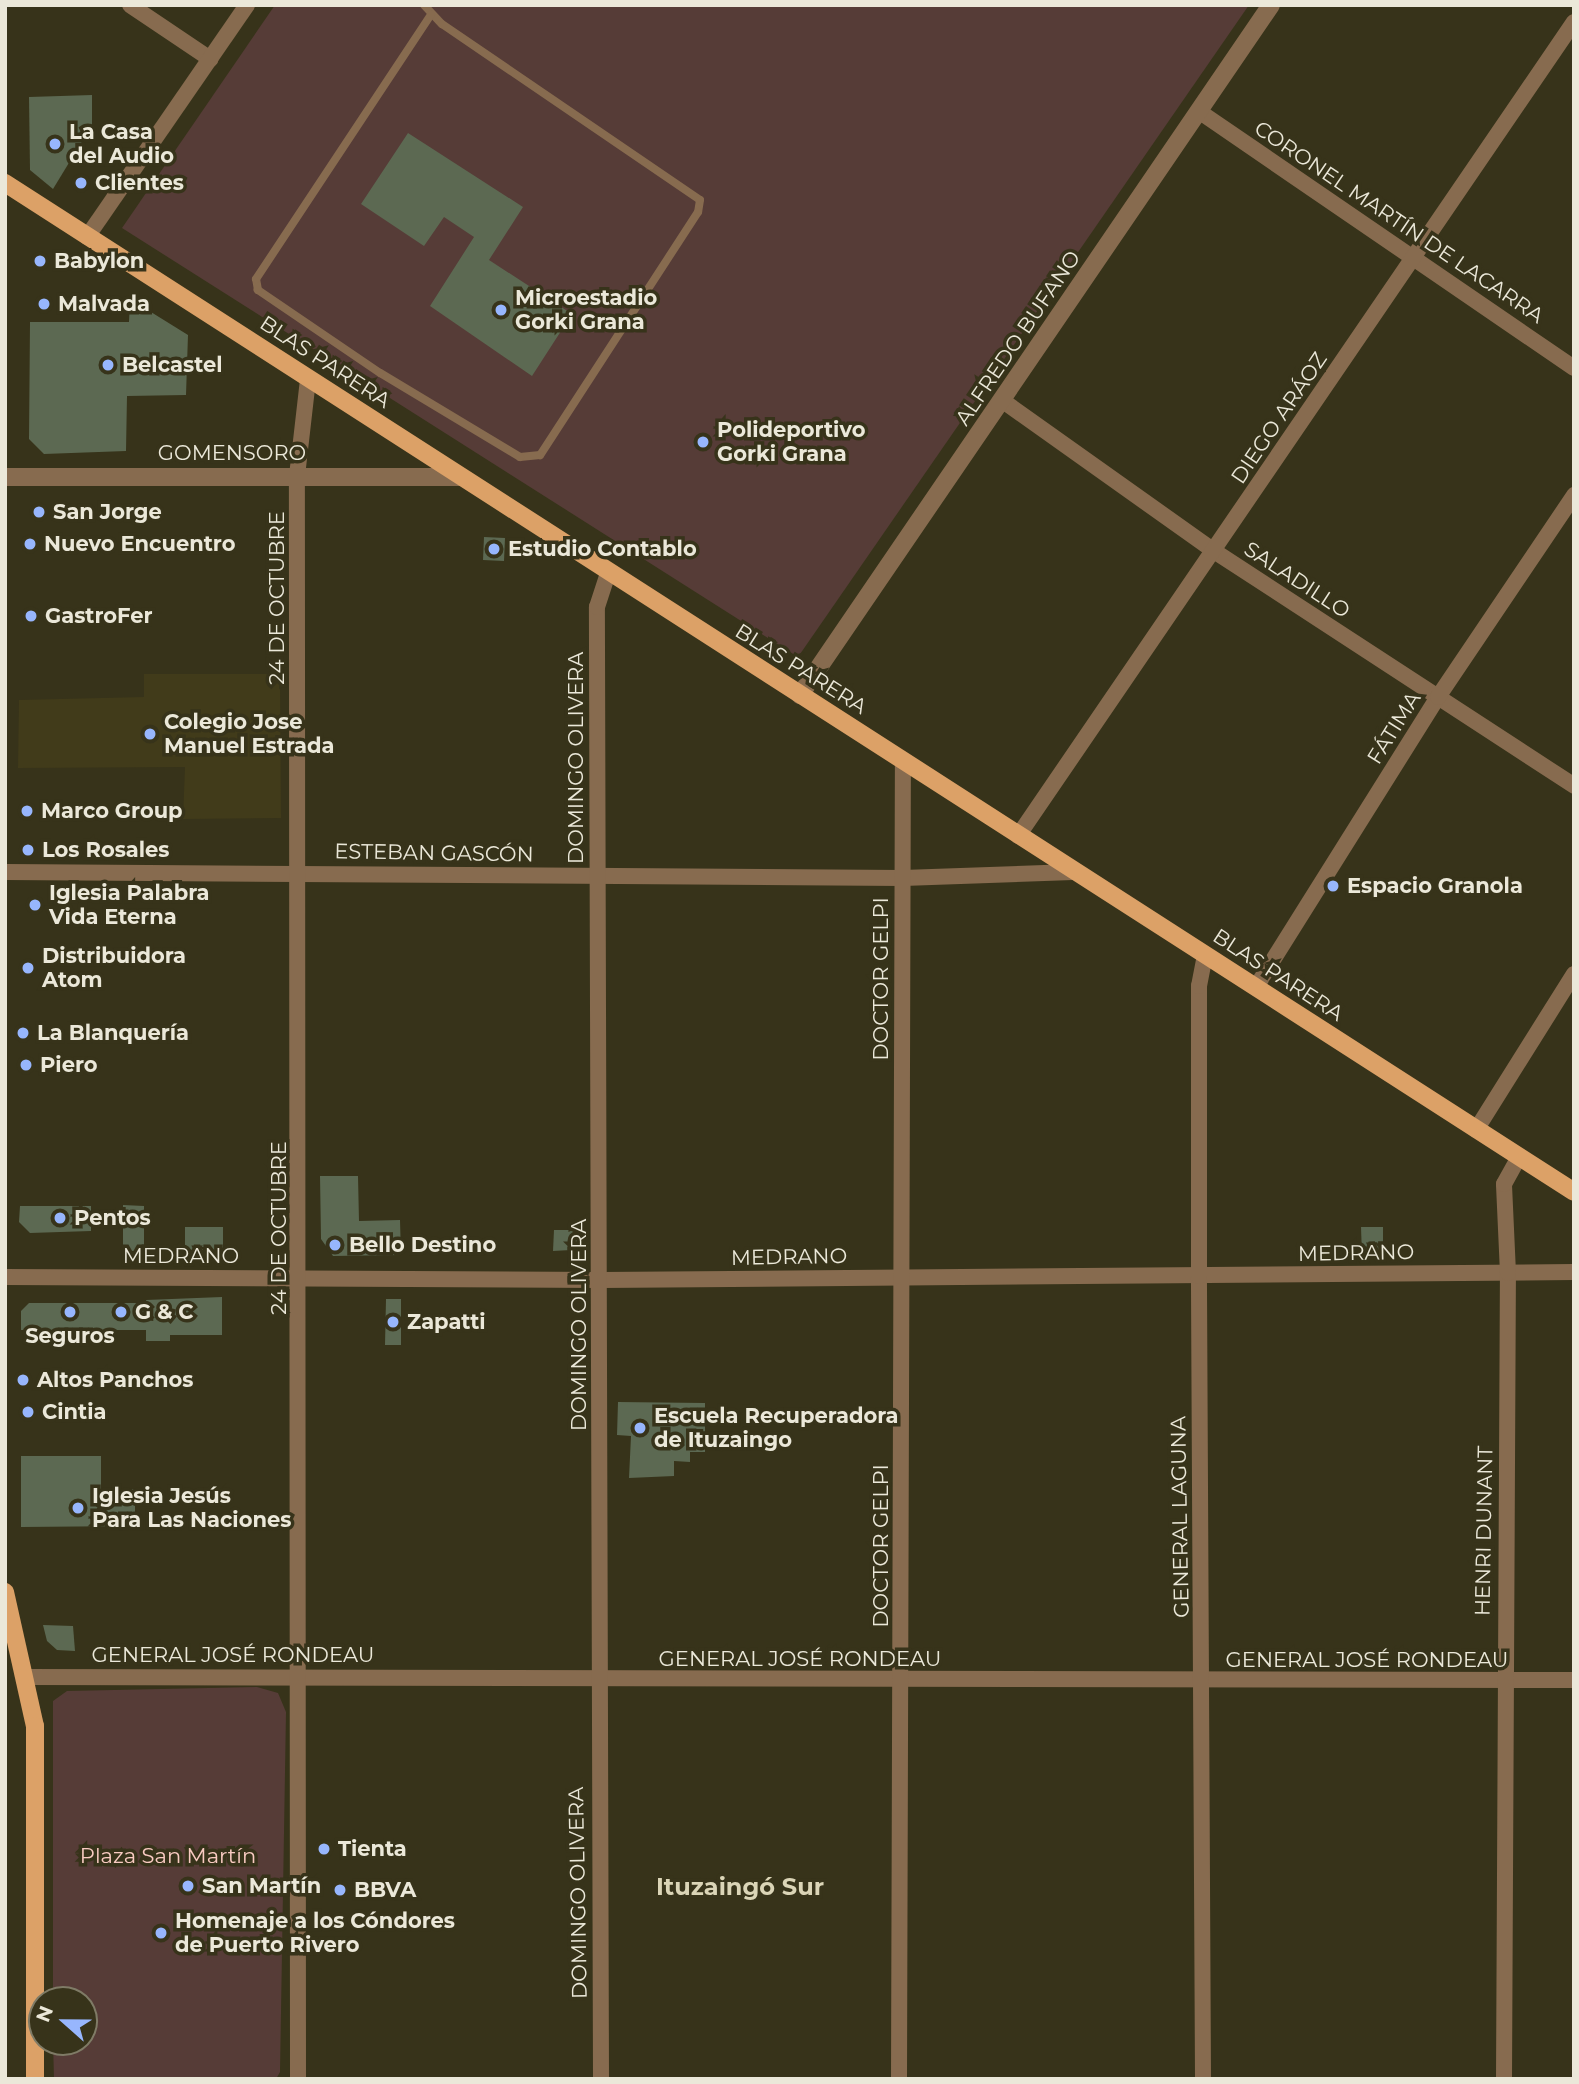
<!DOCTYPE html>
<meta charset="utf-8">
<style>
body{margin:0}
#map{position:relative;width:1579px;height:2084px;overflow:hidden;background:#37331a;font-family:Montserrat,sans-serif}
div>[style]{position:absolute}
.built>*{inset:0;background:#413b1a}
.green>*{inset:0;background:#563c37}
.building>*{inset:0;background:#5c6952}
.service>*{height:8px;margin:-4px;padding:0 4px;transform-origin:4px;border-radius:4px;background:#876b4f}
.minor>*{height:16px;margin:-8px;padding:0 8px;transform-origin:8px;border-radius:8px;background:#876b4f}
.tertiary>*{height:18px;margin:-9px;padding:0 9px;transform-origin:9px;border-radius:9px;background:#876b4f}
.primary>*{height:18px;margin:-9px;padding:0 9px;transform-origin:9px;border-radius:9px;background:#dca167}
.dots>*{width:19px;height:19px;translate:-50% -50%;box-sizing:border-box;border:4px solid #37331a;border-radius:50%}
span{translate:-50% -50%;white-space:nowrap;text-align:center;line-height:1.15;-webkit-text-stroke:7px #37331a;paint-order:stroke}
.poi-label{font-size:21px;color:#ebe8d9;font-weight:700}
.left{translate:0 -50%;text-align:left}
.street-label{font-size:21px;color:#ebe8d9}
.park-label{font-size:21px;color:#f9cbc2}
.quarter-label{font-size:24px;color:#dbd5b7;font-weight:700}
.frame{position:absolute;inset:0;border:7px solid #ebe8d9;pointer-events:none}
.north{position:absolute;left:28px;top:1986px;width:70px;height:70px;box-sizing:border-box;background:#37331a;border:2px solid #7f7b66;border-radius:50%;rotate:291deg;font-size:19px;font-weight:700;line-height:28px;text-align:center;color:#ebe8d9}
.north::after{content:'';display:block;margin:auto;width:24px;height:32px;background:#97b6fd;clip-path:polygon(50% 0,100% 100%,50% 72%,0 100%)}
</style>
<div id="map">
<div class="built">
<i style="clip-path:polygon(144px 674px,280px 674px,281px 818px,183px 819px,185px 767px,18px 768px,19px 700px,144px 697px)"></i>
</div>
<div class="green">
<i style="clip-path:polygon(275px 5px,1249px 5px,798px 657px,122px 228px)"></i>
<i style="clip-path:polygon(257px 1687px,278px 1693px,286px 1712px,280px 2072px,276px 2079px,54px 2079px,53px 2042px,84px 2042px,84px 2000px,53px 2000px,53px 1701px,67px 1691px)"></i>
</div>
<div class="building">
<i style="clip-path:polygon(92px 95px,92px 125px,53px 189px,30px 170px,29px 97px)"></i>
<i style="clip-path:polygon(408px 133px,523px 207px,489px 260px,572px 314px,532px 376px,430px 306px,474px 237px,444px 217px,424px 246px,361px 204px)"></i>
<i style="clip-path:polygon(130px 299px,188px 335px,186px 395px,127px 396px,126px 451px,44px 454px,29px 439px,30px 322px,129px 322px)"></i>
<i style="clip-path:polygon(484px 537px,505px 538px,504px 561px,483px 560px)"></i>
<i style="clip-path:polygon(320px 1176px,358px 1176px,359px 1221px,400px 1220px,401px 1255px,333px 1256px,321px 1239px)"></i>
<i style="clip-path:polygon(123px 1205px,144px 1206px,144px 1251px,123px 1251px)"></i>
<i style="clip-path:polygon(20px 1206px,91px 1206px,91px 1231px,30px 1233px,19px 1222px)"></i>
<i style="clip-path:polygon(185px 1227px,223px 1227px,223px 1250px,185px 1250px)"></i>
<i style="clip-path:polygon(1361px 1227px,1383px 1227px,1383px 1256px,1362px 1256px)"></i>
<i style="clip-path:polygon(554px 1230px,577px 1230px,577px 1245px,571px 1250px,553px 1251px)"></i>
<i style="clip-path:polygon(222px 1297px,222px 1335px,170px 1335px,170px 1341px,146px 1341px,146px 1330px,21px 1330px,21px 1311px,29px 1303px,146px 1303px,146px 1300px)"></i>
<i style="clip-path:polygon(386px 1299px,401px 1299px,401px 1345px,385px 1345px)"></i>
<i style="clip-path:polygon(618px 1402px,705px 1403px,705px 1452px,690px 1452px,690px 1462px,674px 1461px,674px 1476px,629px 1478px,631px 1436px,617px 1435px)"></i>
<i style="clip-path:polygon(21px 1456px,101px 1456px,101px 1491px,135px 1489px,135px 1526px,21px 1527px)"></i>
<i style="clip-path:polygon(43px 1625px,73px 1626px,75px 1651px,57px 1650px,47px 1641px)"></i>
</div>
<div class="service">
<i style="left:424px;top:5px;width:26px;rotate:47deg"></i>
<i style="left:442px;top:24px;width:312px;rotate:34.3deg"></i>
<i style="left:700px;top:200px;width:12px;rotate:99deg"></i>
<i style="left:698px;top:212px;width:290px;rotate:123deg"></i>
<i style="left:540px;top:455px;width:20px;rotate:174deg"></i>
<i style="left:520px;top:457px;width:163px;rotate:-149deg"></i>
<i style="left:380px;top:373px;width:148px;rotate:-145.8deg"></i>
<i style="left:258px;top:290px;width:11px;rotate:-100deg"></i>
<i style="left:256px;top:279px;width:317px;rotate:-56.5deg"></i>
</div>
<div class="minor">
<i style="left:130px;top:5px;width:97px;rotate:34deg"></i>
<i style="left:1200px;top:112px;width:453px;rotate:34.4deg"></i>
<i style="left:87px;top:237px;width:282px;rotate:-55.4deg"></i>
<i style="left:1003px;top:401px;width:259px;rotate:35.4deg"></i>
<i style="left:1214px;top:551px;width:430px;rotate:33.1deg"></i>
<i style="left:1018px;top:836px;width:986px;rotate:-55.67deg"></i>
<i style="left:5px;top:872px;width:898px;rotate:0.38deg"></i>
<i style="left:903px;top:878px;width:170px;rotate:-2deg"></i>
<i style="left:1256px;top:987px;width:342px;rotate:-57.9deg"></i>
<i style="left:1438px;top:697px;width:244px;rotate:-56deg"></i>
<i style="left:1476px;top:1130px;width:184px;rotate:-57.9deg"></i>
<i style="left:5px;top:1277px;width:596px;rotate:0.29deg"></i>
<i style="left:601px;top:1280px;width:973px;rotate:-0.47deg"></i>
<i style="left:26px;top:1677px;width:1548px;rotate:0.11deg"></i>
<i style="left:298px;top:2079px;width:1603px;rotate:-90.04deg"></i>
<i style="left:297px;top:476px;width:98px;rotate:-83.5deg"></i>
<i style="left:601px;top:2079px;width:1472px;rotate:-90.16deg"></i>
<i style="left:597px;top:607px;width:35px;rotate:-72deg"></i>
<i style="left:899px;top:2079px;width:1318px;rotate:-89.83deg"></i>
<i style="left:1203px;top:2079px;width:803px;rotate:-90.29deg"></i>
<i style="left:1199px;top:1276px;width:290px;rotate:-90deg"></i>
<i style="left:1199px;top:986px;width:32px;rotate:-79deg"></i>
<i style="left:1504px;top:2079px;width:806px;rotate:-89.72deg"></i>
<i style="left:1508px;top:1273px;width:89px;rotate:-92.6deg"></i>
<i style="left:1504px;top:1184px;width:31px;rotate:-61deg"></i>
</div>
<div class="tertiary">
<i style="left:5px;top:477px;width:454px"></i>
<i style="left:800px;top:695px;width:835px;rotate:-55.68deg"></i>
</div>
<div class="primary">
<i style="left:5px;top:183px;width:1865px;rotate:32.74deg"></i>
<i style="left:5px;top:1592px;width:137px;rotate:77.4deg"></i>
<i style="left:35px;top:1726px;width:353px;rotate:90deg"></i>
</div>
<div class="dots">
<i style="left:55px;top:144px;background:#97b6fd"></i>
<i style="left:81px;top:183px;background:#97b6fd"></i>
<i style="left:40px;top:261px;background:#97b6fd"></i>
<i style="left:44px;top:304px;background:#97b6fd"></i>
<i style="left:501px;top:310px;background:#97b6fd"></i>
<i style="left:108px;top:365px;background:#97b6fd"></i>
<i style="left:703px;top:442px;background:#97b6fd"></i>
<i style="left:39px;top:512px;background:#97b6fd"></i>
<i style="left:30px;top:544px;background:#97b6fd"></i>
<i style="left:494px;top:549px;background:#97b6fd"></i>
<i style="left:31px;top:616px;background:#97b6fd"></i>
<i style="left:150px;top:734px;background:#97b6fd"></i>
<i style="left:27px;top:811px;background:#97b6fd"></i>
<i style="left:28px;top:850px;background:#97b6fd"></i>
<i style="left:1333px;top:886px;background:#97b6fd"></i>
<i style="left:35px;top:905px;background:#97b6fd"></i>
<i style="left:28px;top:968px;background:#97b6fd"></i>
<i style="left:23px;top:1033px;background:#97b6fd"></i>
<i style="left:26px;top:1065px;background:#97b6fd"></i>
<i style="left:60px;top:1218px;background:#97b6fd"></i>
<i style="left:335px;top:1245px;background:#97b6fd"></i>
<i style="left:70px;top:1312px;background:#97b6fd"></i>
<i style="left:121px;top:1312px;background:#97b6fd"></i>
<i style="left:393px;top:1322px;background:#97b6fd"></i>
<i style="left:23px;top:1380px;background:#97b6fd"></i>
<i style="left:28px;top:1412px;background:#97b6fd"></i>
<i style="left:640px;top:1428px;background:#97b6fd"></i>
<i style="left:78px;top:1508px;background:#97b6fd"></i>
<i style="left:324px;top:1849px;background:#97b6fd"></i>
<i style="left:188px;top:1886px;background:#97b6fd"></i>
<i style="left:340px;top:1890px;background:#97b6fd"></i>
<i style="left:161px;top:1933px;background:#97b6fd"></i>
</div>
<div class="poi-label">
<span class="left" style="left:69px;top:144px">La Casa<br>del Audio</span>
<span class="left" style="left:95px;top:183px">Clientes</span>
<span class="left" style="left:54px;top:261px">Babylon</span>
<span class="left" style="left:515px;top:310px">Microestadio<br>Gorki Grana</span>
<span class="left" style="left:58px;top:304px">Malvada</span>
<span class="left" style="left:122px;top:365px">Belcastel</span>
<span class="left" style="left:717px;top:442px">Polideportivo<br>Gorki Grana</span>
<span class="left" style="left:53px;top:512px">San Jorge</span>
<span class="left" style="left:44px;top:544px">Nuevo Encuentro</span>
<span class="left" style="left:508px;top:549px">Estudio Contablo</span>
<span class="left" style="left:45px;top:616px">GastroFer</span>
<span class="left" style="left:164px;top:734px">Colegio Jose<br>Manuel Estrada</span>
<span class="left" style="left:41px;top:811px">Marco Group</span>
<span class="left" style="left:42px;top:850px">Los Rosales</span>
<span class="left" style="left:1347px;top:886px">Espacio Granola</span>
<span class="left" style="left:49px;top:905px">Iglesia Palabra<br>Vida Eterna</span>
<span class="left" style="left:42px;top:968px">Distribuidora<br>Atom</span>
<span class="left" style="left:37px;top:1033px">La Blanquería</span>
<span class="left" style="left:40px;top:1065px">Piero</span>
<span class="left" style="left:74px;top:1218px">Pentos</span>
<span class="left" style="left:349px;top:1245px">Bello Destino</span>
<span class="left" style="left:135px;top:1312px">G &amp; C</span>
<span class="left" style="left:407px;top:1322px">Zapatti</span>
<span style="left:70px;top:1336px">Seguros</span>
<span class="left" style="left:37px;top:1380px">Altos Panchos</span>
<span class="left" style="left:42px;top:1412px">Cintia</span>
<span class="left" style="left:654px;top:1428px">Escuela Recuperadora<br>de Ituzaingo</span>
<span class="left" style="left:92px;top:1508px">Iglesia Jesús<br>Para Las Naciones</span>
<span class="left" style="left:338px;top:1849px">Tienta</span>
<span class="left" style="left:202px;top:1886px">San Martín</span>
<span class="left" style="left:354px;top:1890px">BBVA</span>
<span class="left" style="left:175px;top:1933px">Homenaje a los Cóndores<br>de Puerto Rivero</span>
</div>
<div class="street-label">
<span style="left:1399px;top:222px;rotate:34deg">CORONEL MARTÍN DE LACARRA</span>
<span style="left:1018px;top:338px;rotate:-56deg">ALFREDO BUFANO</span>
<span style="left:325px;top:362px;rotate:33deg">BLAS PARERA</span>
<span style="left:1279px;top:418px;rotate:-56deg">DIEGO ARÁOZ</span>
<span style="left:232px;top:453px">GOMENSORO</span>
<span style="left:1297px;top:580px;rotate:33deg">SALADILLO</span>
<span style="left:277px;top:598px;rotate:-90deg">24 DE OCTUBRE</span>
<span style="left:801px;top:669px;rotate:32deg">BLAS PARERA</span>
<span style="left:1394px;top:728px;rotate:-58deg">FÁTIMA</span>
<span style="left:576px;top:758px;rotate:-90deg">DOMINGO OLIVERA</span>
<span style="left:434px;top:853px;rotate:1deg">ESTEBAN GASCÓN</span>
<span style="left:1278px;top:975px;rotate:33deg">BLAS PARERA</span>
<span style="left:881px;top:979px;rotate:-90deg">DOCTOR GELPI</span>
<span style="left:279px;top:1228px;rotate:-90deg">24 DE OCTUBRE</span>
<span style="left:1356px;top:1253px;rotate:-1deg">MEDRANO</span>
<span style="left:181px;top:1256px">MEDRANO</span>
<span style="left:789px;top:1257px;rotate:-1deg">MEDRANO</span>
<span style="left:579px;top:1325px;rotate:-90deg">DOMINGO OLIVERA</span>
<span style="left:1180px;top:1517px;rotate:-91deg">GENERAL LAGUNA</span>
<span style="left:1484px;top:1531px;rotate:-89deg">HENRI DUNANT</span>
<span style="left:881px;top:1546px;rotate:-90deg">DOCTOR GELPI</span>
<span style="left:233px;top:1655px">GENERAL JOSÉ RONDEAU</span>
<span style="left:800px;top:1659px">GENERAL JOSÉ RONDEAU</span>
<span style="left:1367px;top:1660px">GENERAL JOSÉ RONDEAU</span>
<span style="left:578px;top:1893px;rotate:-91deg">DOMINGO OLIVERA</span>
</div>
<div class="park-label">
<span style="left:168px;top:1856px">Plaza San Martín</span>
</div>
<div class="quarter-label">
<span style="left:740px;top:1887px">Ituzaingó Sur</span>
</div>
<div class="frame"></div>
<div class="north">N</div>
</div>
